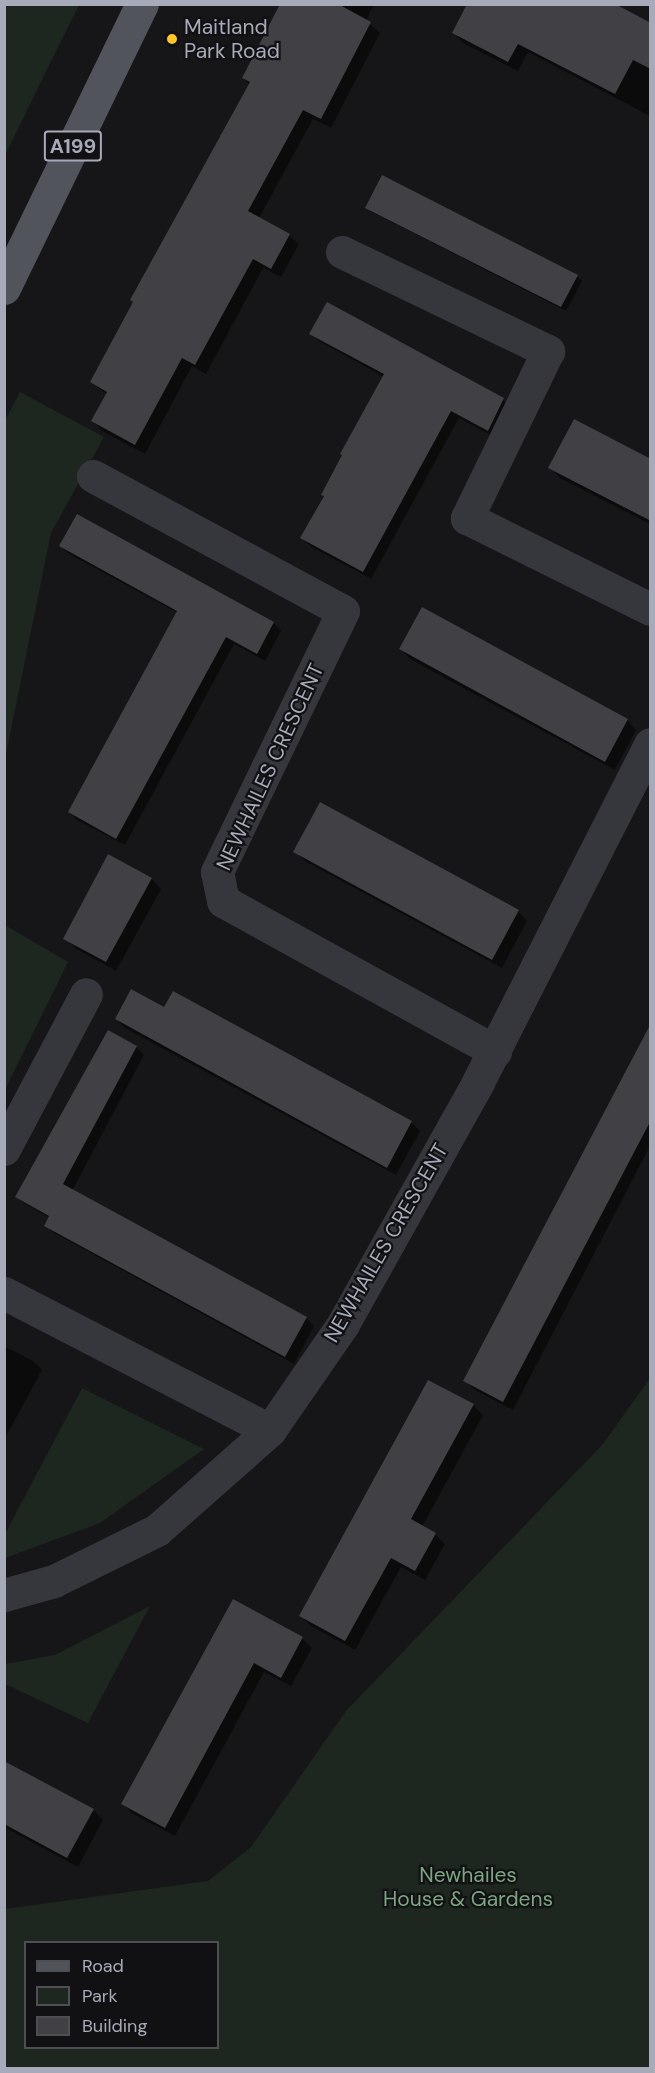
<!DOCTYPE html>
<style>
body{margin:0}
#map{position:relative;width:655px;height:2073px;overflow:hidden;background:#161618;font-family:"DM Sans",sans-serif}
div>[style]{position:absolute}
.green>*{inset:0;background:#1d261f}
.shadow>*{inset:0;background:#0007}
.building>*{inset:0;background:#404045}
.street>*{height:33px;margin:-16.5px;padding:0 16.5px;transform-origin:16.5px;border-radius:16.5px;background:#36373d}
.primary>*{height:33px;margin:-16.5px;padding:0 16.5px;transform-origin:16.5px;border-radius:16.5px;background:#52545c}
.dots>*{width:16px;height:16px;translate:-50% -50%;box-sizing:border-box;border:3px solid #111113;border-radius:50%}
span{translate:-50% -50%;white-space:nowrap;text-align:center;line-height:1.15;-webkit-text-stroke:4.5px #111113;paint-order:stroke}
.shield-label span{padding:2px 4px;background:#111113;border:2px solid;border-radius:4px;-webkit-text-stroke-width:0}
.shield-label{font-size:20px;color:#a7abb9;font-weight:700}
.poi-label{font-size:21px;color:#a7abb9}
.left{translate:0 -50%;text-align:left}
.street-label{font-size:21px;color:#a7abb9}
.park-label{font-size:21px;color:#7ca582}
.frame{position:absolute;inset:0;border:6px solid #a7abb9;pointer-events:none}
.legend{position:absolute;left:24px;top:1941px;width:195px;height:108px;box-sizing:border-box;background:#111113;border:2px solid #4d4f55;margin:0;padding:8px 10px;list-style:none;font-size:18px;color:#a7abb9}
.legend li{display:flex;align-items:center;gap:12px;height:30px}
.legend b{width:30px;border:2px solid #4d4f55}
</style>
<div id="map">
<div class="green">
<i style="clip-path:polygon(5px 4px,79px 5px,5px 155px,4px 5px)"></i>
<i style="clip-path:polygon(20px 392px,104px 437px,51px 533px,5px 759px,4px 422px)"></i>
<i style="clip-path:polygon(5px 925px,68px 962px,5px 1090px)"></i>
<i style="clip-path:polygon(evenodd,650px 1378px,650px 2068px,5px 2068px,5px 1909px,208px 1881px,251px 1847px,346px 1711px,603px 1444px,650px 1378px,218px 1942px,218px 2048px,26px 2048px,26px 1942px,218px 1942px)"></i>
<i style="clip-path:polygon(82px 1388px,204px 1449px,100px 1523px,5px 1558px,5px 1534px)"></i>
<i style="clip-path:polygon(150px 1606px,88px 1723px,5px 1684px,5px 1664px,55px 1655px)"></i>
</div>
<div class="shadow">
<i style="clip-path:polygon(289px 4px,374px 4px,366px 21px,380px 33px,331px 128px,313px 119px,259px 218px,289px 235px,299px 244px,281px 277px,263px 268px,206px 374px,192px 366px,145px 454px,102px 431px,93px 421px,107px 395px,92px 382px,250px 85px,243px 78px)"></i>
<i style="clip-path:polygon(650px 25px,650px 116px,528px 52px,518px 71px,463px 43px,454px 33px)"></i>
<i style="clip-path:polygon(382px 177px,577px 276px,582px 281px,566px 311px,372px 212px,367px 207px)"></i>
<i style="clip-path:polygon(327px 304px,503px 400px,511px 408px,496px 438px,459px 418px,371px 579px,310px 546px,302px 538px,384px 377px,319px 341px,311px 334px)"></i>
<i style="clip-path:polygon(650px 460px,650px 524px,560px 478px,550px 468px)"></i>
<i style="clip-path:polygon(77px 516px,274px 623px,281px 631px,265px 661px,234px 644px,125px 845px,77px 820px,69px 812px,178px 613px,69px 554px,61px 546px)"></i>
<i style="clip-path:polygon(401px 649px,627px 720px,636px 730px,615px 770px,410px 659px)"></i>
<i style="clip-path:polygon(295px 851px,518px 911px,527px 921px,502px 968px,305px 861px)"></i>
<i style="clip-path:polygon(109px 856px,152px 879px,161px 889px,116px 971px,75px 948px,65px 938px)"></i>
<i style="clip-path:polygon(165px 1009px,411px 1122px,420px 1131px,396px 1175px,125px 1028px,116px 1019px)"></i>
<i style="clip-path:polygon(650px 1025px,650px 1146px,513px 1410px,475px 1390px,465px 1381px)"></i>
<i style="clip-path:polygon(136px 1047px,144px 1055px,72px 1191px,306px 1318px,314px 1326px,294px 1364px,54px 1233px,46px 1225px,50px 1218px,25px 1204px,17px 1197px)"></i>
<i style="clip-path:polygon(4px 1346px,33px 1361px,42px 1370px,4px 1440px)"></i>
<i style="clip-path:polygon(473px 1405px,483px 1415px,422px 1527px,435px 1534px,445px 1544px,425px 1580px,401px 1567px,355px 1650px,311px 1626px,301px 1616px)"></i>
<i style="clip-path:polygon(233px 1601px,302px 1638px,312px 1648px,291px 1686px,264px 1672px,175px 1836px,133px 1814px,123px 1804px)"></i>
<i style="clip-path:polygon(4px 1762px,93px 1810px,103px 1820px,78px 1867px,4px 1827px)"></i>
</div>
<div class="building">
<i style="clip-path:polygon(280px 4px,338px 4px,371px 22px,321px 119px,303px 110px,248px 211px,290px 234px,271px 269px,253px 259px,195px 365px,182px 358px,135px 445px,91px 421px,107px 392px,90px 382px,133px 302px,130px 300px,250px 82px,242px 78px)"></i>
<i style="clip-path:polygon(467px 4px,615px 4px,651px 23px,651px 69px,633px 60px,615px 94px,518px 44px,508px 62px,452px 33px)"></i>
<i style="clip-path:polygon(382px 175px,578px 275px,561px 307px,365px 208px)"></i>
<i style="clip-path:polygon(327px 302px,504px 398px,488px 431px,451px 411px,363px 572px,300px 538px,324px 496px,321px 495px,342px 455px,340px 454px,384px 374px,309px 334px)"></i>
<i style="clip-path:polygon(574px 419px,651px 459px,651px 521px,548px 468px)"></i>
<i style="clip-path:polygon(77px 514px,274px 622px,257px 654px,226px 637px,116px 839px,68px 812px,177px 611px,59px 546px)"></i>
<i style="clip-path:polygon(422px 607px,628px 719px,605px 762px,399px 649px)"></i>
<i style="clip-path:polygon(320px 802px,519px 910px,492px 960px,293px 852px)"></i>
<i style="clip-path:polygon(108px 854px,152px 878px,106px 962px,63px 939px)"></i>
<i style="clip-path:polygon(131px 989px,164px 1007px,173px 991px,412px 1121px,387px 1168px,115px 1019px)"></i>
<i style="clip-path:polygon(651px 1023px,651px 1120px,503px 1402px,463px 1381px)"></i>
<i style="clip-path:polygon(108px 1030px,137px 1046px,63px 1184px,307px 1317px,285px 1357px,44px 1226px,49px 1216px,15px 1197px)"></i>
<i style="clip-path:polygon(428px 1380px,474px 1404px,411px 1519px,436px 1533px,415px 1571px,391px 1558px,345px 1641px,299px 1616px)"></i>
<i style="clip-path:polygon(233px 1599px,303px 1637px,281px 1678px,254px 1663px,165px 1828px,121px 1804px)"></i>
<i style="clip-path:polygon(4px 1761px,94px 1809px,67px 1858px,4px 1824px)"></i>
</div>
<div class="street">
<i style="left:342px;top:252px;width:229px;rotate:25.7deg"></i>
<i style="left:548px;top:351px;width:186px;rotate:115.9deg"></i>
<i style="left:467px;top:518px;width:204px;rotate:26.4deg"></i>
<i style="left:93px;top:476px;width:284px;rotate:28.4deg"></i>
<i style="left:343px;top:611px;width:290px;rotate:115.8deg"></i>
<i style="left:217px;top:872px;width:30px;rotate:78deg"></i>
<i style="left:223px;top:901px;width:311px;rotate:28.9deg"></i>
<i style="left:4px;top:1149px;width:175px;rotate:-62.1deg"></i>
<i style="left:4px;top:1293px;width:299px;rotate:27.3deg"></i>
<i style="left:4px;top:1595px;width:52px;rotate:-15.6deg"></i>
<i style="left:54px;top:1581px;width:115px;rotate:-26.3deg"></i>
<i style="left:157px;top:1530px;width:151px;rotate:-41.5deg"></i>
<i style="left:270px;top:1430px;width:129px;rotate:-55.4deg"></i>
<i style="left:343px;top:1324px;width:277px;rotate:-60.8deg"></i>
<i style="left:478px;top:1082px;width:379px;rotate:-63deg"></i>
</div>
<div class="primary">
<i style="left:4px;top:288px;width:316px;rotate:-64.1deg"></i>
</div>
<div class="dots">
<i style="left:172px;top:39px;background:#fec627"></i>
</div>
<div class="shield-label">
<span style="left:73px;top:146px">A199</span>
</div>
<div class="poi-label">
<span class="left" style="left:184px;top:39px">Maitland<br>Park Road</span>
</div>
<div class="street-label">
<span style="left:270px;top:767px;rotate:-65deg">NEWHAILES CRESCENT</span>
<span style="left:386px;top:1243px;rotate:-60deg">NEWHAILES CRESCENT</span>
</div>
<div class="park-label">
<span style="left:468px;top:1887px">Newhailes<br>House &amp; Gardens</span>
</div>
<div class="frame"></div>
<ul class="legend">
<li><b style="height:8px;background:#52545c"></b>Road</li>
<li><b style="height:16px;background:#1d261f"></b>Park</li>
<li><b style="height:16px;background:#404045"></b>Building</li>
</ul>
</div>
